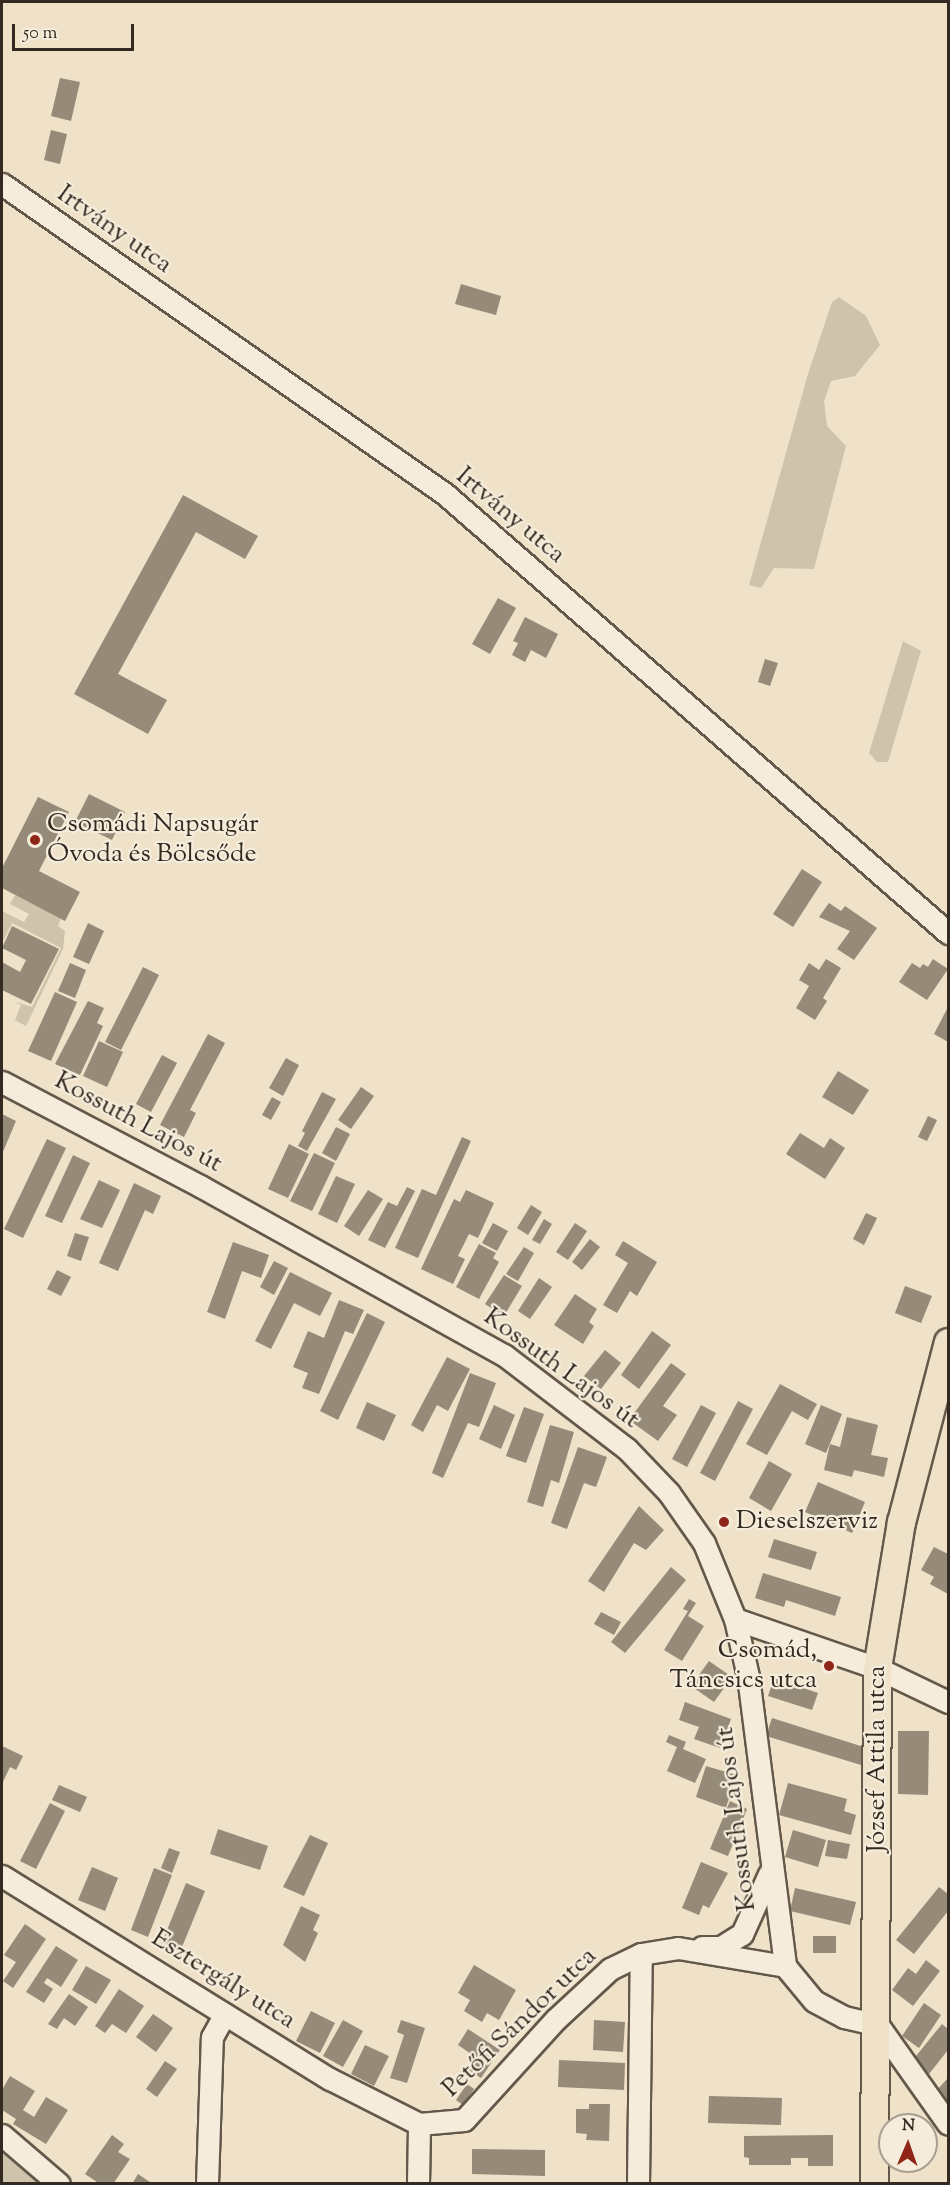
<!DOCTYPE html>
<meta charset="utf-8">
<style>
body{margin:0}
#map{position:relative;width:950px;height:2185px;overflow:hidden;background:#efe2c8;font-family:"Sorts Mill Goudy",serif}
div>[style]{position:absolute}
.green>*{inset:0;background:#cfc3ac}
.building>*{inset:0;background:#968a78}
.roads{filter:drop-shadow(2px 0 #64584b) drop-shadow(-2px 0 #64584b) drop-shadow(0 2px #64584b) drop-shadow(0 -2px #64584b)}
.minor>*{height:21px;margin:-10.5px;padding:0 10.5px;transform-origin:10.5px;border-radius:10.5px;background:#f5ecdb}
.major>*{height:27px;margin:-13.5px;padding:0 13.5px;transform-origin:13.5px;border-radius:13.5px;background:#efe2c8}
.dots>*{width:16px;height:16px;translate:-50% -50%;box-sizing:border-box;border:3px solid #f5ecdb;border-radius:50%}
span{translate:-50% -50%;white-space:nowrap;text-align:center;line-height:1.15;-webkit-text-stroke:4.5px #f5ecdb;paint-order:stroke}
.street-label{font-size:26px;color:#352a21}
.poi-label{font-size:26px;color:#352a21}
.left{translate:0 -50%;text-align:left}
.right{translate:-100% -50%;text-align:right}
.frame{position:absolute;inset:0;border:3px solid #352a21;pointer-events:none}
.north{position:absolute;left:878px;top:2113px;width:60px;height:60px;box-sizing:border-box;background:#f5ecdb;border:2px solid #a89e91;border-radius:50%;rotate:2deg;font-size:16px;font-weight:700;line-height:24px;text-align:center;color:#352a21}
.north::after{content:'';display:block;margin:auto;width:21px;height:27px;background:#8f2418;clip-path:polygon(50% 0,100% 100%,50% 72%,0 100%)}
.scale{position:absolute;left:12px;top:24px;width:122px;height:27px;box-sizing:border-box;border:3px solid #352a21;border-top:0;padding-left:8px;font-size:18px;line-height:21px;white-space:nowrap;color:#352a21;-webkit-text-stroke:4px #f5ecdb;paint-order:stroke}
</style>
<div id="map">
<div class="green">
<i style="clip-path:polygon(839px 297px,866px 316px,880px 345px,855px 376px,831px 381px,824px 401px,827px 426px,846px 446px,814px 569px,774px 568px,761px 588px,749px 585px,808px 374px,832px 302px)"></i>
<i style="clip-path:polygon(903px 641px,921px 651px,888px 762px,877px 762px,869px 753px)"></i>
<i style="clip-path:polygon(15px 895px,61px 918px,58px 926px,65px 931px,63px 949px,26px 1026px,15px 1020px,21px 1005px,13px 1001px,32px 1007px,61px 948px,12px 923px,2px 943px,2px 911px,24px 922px,29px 914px,10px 904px)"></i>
<i style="clip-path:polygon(2px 2146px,10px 2152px,38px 2183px,2px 2183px)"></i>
</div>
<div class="building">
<i style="clip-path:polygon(60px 78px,80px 82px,71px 121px,51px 116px)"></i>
<i style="clip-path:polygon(51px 130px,67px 134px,60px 164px,44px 160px)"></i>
<i style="clip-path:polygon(461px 284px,501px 296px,496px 315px,455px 304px)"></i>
<i style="clip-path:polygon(183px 495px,258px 536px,245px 559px,196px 532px,118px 674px,167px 700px,148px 734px,74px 694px)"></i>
<i style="clip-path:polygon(498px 598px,516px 608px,490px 654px,472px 644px)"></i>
<i style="clip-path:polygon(525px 617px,558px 634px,546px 658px,531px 650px,525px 662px,512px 655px,518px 643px,513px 641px)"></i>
<i style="clip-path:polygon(765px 659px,778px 663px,770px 686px,758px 682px)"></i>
<i style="clip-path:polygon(89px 794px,125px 812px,112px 840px,75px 822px)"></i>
<i style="clip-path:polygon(38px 797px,69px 812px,39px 871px,80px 892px,65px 921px,2px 888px,2px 868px)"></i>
<i style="clip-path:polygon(802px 869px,822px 882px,793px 927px,773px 914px)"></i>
<i style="clip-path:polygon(829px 903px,841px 911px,845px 906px,877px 928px,854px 960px,837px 949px,850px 931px,819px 917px)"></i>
<i style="clip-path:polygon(88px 923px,104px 931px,89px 964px,73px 957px)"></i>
<i style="clip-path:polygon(12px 926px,59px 949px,31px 1004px,2px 990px,2px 962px,20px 972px,26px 960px,2px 948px)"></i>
<i style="clip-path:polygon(826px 959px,841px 968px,823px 998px,827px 1001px,815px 1020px,796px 1008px,809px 986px,799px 980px,809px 963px,819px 970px)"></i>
<i style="clip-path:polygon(933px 959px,948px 969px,927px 1000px,899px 982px,912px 963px,920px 968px,923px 964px,928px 967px)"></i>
<i style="clip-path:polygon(70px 963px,86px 970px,75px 998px,58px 991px)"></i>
<i style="clip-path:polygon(143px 967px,159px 975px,121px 1050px,105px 1042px)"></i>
<i style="clip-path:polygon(55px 992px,77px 1002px,51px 1061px,28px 1051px)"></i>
<i style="clip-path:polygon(88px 1001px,104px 1008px,97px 1023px,103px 1026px,80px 1075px,55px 1064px)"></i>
<i style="clip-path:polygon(948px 1007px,948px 1042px,934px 1034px)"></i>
<i style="clip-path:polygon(208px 1034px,225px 1043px,190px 1110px,196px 1113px,184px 1137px,160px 1125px)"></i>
<i style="clip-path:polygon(99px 1041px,123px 1052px,107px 1087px,83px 1076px)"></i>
<i style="clip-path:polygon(162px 1055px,177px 1063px,151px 1112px,136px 1104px)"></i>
<i style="clip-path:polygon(286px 1058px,299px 1065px,283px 1096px,269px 1088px)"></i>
<i style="clip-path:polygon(838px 1071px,869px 1090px,853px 1115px,822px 1097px)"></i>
<i style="clip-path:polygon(361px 1087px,374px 1096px,351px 1129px,338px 1120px)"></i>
<i style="clip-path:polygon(322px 1092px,336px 1099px,307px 1151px,298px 1146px,305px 1133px,302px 1131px)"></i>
<i style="clip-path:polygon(272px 1097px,281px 1102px,271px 1120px,262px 1115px)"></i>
<i style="clip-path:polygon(2px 1114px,16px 1121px,2px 1154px)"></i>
<i style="clip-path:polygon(928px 1116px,937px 1120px,927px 1141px,918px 1137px)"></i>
<i style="clip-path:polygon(336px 1127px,350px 1134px,336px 1161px,322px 1153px)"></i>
<i style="clip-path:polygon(800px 1133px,824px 1148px,830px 1138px,845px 1148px,825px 1179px,786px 1154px)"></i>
<i style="clip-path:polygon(462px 1137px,471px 1141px,418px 1258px,395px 1248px,422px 1189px,436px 1195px)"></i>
<i style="clip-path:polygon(47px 1139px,66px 1148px,23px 1238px,4px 1229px)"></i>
<i style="clip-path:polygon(289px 1144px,309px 1154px,288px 1198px,268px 1189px)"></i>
<i style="clip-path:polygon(314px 1153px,335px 1163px,312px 1211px,290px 1201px)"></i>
<i style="clip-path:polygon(73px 1155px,90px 1163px,62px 1223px,45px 1216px)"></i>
<i style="clip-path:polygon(336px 1176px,355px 1184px,337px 1223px,318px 1214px)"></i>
<i style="clip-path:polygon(99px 1180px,120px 1190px,102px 1228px,80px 1219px)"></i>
<i style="clip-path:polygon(134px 1183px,161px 1196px,153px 1214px,145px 1210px,118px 1271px,99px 1263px)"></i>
<i style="clip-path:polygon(407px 1187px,415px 1191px,385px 1248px,368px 1240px,388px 1202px,397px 1206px)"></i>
<i style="clip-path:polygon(368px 1190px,383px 1199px,359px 1236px,344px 1226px)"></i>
<i style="clip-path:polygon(466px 1190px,494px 1203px,478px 1238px,469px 1234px,458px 1256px,465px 1259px,453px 1284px,421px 1269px,454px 1199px,460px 1202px)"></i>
<i style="clip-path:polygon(531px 1205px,542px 1212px,528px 1235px,517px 1228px)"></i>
<i style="clip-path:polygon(866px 1213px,877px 1218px,864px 1245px,853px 1239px)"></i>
<i style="clip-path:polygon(544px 1219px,552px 1224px,540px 1244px,532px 1240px)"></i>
<i style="clip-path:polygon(493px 1223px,508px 1231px,497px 1251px,482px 1243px)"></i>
<i style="clip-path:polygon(575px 1223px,587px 1231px,568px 1260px,556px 1252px)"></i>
<i style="clip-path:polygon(75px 1233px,89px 1237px,81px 1261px,67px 1256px)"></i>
<i style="clip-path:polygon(590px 1239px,600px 1247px,582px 1270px,572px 1262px)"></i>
<i style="clip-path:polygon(623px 1241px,657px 1262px,637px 1296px,630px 1291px,617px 1313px,603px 1305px,628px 1263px,615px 1255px)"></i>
<i style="clip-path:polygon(233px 1242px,269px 1255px,261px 1278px,242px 1271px,225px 1319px,207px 1312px)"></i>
<i style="clip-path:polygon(479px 1244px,496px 1253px,493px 1258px,499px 1262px,479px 1299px,456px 1287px)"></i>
<i style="clip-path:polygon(524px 1247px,534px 1253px,518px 1281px,506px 1274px)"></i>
<i style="clip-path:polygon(274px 1261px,288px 1268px,274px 1295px,260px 1287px)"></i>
<i style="clip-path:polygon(57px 1270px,71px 1277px,61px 1296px,47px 1289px)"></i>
<i style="clip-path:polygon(290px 1272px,332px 1293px,320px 1316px,294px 1303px,271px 1349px,255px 1341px)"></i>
<i style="clip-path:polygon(504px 1275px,522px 1286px,504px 1316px,485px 1304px)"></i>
<i style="clip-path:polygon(539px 1278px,552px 1287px,530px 1319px,518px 1311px)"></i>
<i style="clip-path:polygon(905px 1286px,932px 1296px,921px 1323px,895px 1313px)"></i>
<i style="clip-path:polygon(575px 1294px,597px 1309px,589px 1322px,594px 1326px,583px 1344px,554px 1325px)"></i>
<i style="clip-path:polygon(339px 1300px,364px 1310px,353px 1334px,345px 1331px,319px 1394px,302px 1388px,308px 1373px,293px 1367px,308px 1331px,324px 1338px)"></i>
<i style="clip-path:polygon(367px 1313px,385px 1322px,338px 1420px,320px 1411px)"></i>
<i style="clip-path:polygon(652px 1331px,671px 1345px,639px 1389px,621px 1375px)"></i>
<i style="clip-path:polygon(605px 1350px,621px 1363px,601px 1389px,584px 1376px)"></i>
<i style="clip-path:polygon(447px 1357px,470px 1369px,448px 1411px,437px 1405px,423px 1432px,411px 1425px)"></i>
<i style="clip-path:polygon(671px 1363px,686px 1374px,663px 1406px,677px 1415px,658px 1441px,629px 1420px)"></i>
<i style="clip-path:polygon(470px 1373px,496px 1383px,479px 1427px,468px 1423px,443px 1478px,432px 1473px)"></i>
<i style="clip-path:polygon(780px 1384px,817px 1404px,808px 1420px,792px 1411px,767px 1455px,746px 1444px)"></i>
<i style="clip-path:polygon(738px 1401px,753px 1409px,715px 1481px,700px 1473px)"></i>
<i style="clip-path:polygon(367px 1402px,396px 1415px,384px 1441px,356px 1428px)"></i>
<i style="clip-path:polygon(494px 1405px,515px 1415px,501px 1449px,479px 1439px)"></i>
<i style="clip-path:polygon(701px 1405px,716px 1413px,687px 1467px,672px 1459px)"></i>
<i style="clip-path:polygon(821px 1405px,842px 1414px,826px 1453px,805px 1444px)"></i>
<i style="clip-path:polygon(524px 1407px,544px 1414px,526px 1463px,506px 1456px)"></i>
<i style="clip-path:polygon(847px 1417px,878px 1425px,871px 1455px,888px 1458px,884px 1477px,854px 1470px,852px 1477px,824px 1470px,830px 1444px,840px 1447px)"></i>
<i style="clip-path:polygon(550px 1425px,574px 1432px,559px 1483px,551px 1480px,543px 1507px,527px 1502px)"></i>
<i style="clip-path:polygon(578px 1447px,607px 1457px,596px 1487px,584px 1483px,567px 1529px,551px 1523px)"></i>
<i style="clip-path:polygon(769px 1461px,792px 1474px,771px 1511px,749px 1498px)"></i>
<i style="clip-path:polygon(818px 1482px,865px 1502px,852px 1533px,805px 1512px)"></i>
<i style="clip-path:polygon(639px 1506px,664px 1530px,646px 1550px,634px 1543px,604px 1592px,588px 1581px)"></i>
<i style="clip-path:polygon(774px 1539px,817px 1552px,811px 1570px,768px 1557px)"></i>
<i style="clip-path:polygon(934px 1547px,948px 1554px,948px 1594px,930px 1584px,934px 1577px,921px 1570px)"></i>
<i style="clip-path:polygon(671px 1567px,686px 1580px,625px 1653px,611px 1642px)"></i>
<i style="clip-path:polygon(763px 1573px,841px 1597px,835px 1616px,786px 1600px,784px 1607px,755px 1598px)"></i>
<i style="clip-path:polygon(689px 1599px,696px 1603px,688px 1616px,704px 1626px,682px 1661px,664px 1650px,688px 1611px,683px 1609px)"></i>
<i style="clip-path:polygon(601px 1612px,621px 1622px,614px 1635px,594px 1624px)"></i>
<i style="clip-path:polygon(709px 1661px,732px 1677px,714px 1702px,691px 1686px)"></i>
<i style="clip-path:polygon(774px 1678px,818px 1693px,812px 1710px,768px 1696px)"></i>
<i style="clip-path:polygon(685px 1702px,731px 1719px,720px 1748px,694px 1739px,699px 1727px,679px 1720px)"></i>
<i style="clip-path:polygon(772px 1718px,867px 1748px,861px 1765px,766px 1736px)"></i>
<i style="clip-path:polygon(898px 1731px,929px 1731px,928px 1795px,898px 1794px)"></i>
<i style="clip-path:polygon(669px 1735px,686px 1742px,683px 1749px,706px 1759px,695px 1783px,667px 1771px,677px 1747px,666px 1742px)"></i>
<i style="clip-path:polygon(2px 1746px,23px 1756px,16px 1770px,10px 1767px,2px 1784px)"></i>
<i style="clip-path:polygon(706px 1766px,736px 1775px,726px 1808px,696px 1797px)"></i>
<i style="clip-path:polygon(788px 1783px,847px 1799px,844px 1811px,856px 1815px,851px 1835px,779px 1815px)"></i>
<i style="clip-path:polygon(59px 1785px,87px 1797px,80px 1812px,52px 1800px)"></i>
<i style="clip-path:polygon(730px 1801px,747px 1809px,728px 1856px,710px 1849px)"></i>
<i style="clip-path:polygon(50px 1803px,65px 1811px,36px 1869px,20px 1861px)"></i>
<i style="clip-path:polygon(218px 1829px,268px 1846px,260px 1870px,210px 1854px)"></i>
<i style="clip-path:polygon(793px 1830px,826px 1840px,818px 1867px,785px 1857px)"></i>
<i style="clip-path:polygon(310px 1835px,328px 1843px,304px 1896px,283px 1887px)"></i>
<i style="clip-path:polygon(828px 1840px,850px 1844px,847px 1859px,825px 1856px)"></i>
<i style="clip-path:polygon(169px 1848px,180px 1852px,172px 1873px,161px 1868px)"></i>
<i style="clip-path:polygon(701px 1862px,728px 1873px,709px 1908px,703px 1905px,699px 1915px,682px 1908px)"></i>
<i style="clip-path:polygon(92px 1867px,118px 1878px,105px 1911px,78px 1900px)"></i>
<i style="clip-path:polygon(154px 1868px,172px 1875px,148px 1937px,131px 1930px)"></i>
<i style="clip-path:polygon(186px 1883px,205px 1891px,180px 1952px,161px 1945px)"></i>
<i style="clip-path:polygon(939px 1887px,948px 1894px,948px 1911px,914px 1954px,896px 1940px)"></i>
<i style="clip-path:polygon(795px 1888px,856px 1902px,850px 1925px,790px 1911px)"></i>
<i style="clip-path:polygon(301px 1906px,320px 1915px,313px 1930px,318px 1933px,305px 1962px,283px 1945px)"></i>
<i style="clip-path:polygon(25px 1924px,46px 1939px,13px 1988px,3px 1981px,16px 1962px,4px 1955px)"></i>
<i style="clip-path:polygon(813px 1936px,836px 1936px,836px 1953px,813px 1953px)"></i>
<i style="clip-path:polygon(56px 1946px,78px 1960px,61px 1987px,47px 1978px,44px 1983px,53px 1989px,44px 2003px,26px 1992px)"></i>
<i style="clip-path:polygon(926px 1960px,940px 1971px,913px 2006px,892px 1990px,908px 1968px,916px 1974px)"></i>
<i style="clip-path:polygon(474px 1965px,516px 1990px,499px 2020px,487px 2013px,482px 2022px,464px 2011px,470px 2000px,458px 1993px)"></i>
<i style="clip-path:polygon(86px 1966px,111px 1980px,96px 2004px,72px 1990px)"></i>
<i style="clip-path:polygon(119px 1989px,144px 2006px,126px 2033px,112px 2024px,105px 2033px,95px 2026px)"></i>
<i style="clip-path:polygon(69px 1994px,88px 2007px,75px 2026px,64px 2018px,57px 2029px,48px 2024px)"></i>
<i style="clip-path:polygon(924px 2003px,941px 2015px,919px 2048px,902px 2036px)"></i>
<i style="clip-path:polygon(311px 2011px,335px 2023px,320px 2053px,296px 2041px)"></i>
<i style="clip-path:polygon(153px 2014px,173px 2028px,156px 2052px,136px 2037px)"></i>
<i style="clip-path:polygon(343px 2020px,363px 2031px,343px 2067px,323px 2056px)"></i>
<i style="clip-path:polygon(401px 2020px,425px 2028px,407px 2083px,390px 2078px,404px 2035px,397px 2032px)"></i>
<i style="clip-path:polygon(594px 2020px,625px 2022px,623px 2052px,593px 2050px)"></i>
<i style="clip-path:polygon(942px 2024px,948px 2029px,948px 2050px,929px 2074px,912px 2061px)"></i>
<i style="clip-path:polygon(468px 2029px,500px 2050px,481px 2078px,466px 2068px,474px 2056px,458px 2045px)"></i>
<i style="clip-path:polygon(365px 2045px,389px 2056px,374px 2086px,351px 2074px)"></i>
<i style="clip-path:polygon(559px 2060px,625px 2063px,624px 2090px,558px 2087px)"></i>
<i style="clip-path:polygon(165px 2061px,177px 2069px,157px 2097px,146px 2089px)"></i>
<i style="clip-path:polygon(10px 2076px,35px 2091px,23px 2110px,34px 2117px,46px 2097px,68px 2110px,46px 2144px,13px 2124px,16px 2119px,2px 2110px,2px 2090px)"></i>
<i style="clip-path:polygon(948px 2078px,948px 2103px,936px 2091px)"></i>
<i style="clip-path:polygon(467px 2084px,474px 2089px,463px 2105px,456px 2100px)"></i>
<i style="clip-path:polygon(709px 2096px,782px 2098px,781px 2125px,708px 2123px)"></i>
<i style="clip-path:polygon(589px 2104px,610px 2104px,609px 2141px,586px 2140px,587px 2134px,576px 2133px,576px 2109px,589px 2109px)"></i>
<i style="clip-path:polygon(112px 2135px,124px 2144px,118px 2152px,130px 2159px,113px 2184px,100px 2184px,85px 2174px)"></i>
<i style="clip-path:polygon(833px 2135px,833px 2166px,808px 2166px,808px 2158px,791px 2158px,791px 2165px,749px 2165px,749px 2158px,744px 2157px,744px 2136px)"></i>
<i style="clip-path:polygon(472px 2149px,545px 2150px,545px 2176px,472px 2174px)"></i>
<i style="clip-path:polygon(138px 2174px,153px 2184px,132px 2184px)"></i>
</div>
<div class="roads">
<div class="minor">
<i style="left:2px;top:184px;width:541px;rotate:34.98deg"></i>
<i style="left:445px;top:494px;width:668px;rotate:41.11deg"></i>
<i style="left:2px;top:1082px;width:224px;rotate:27.7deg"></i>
<i style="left:200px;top:1186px;width:348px;rotate:29.1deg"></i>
<i style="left:504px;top:1355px;width:155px;rotate:37.4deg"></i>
<i style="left:627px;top:1449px;width:61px;rotate:46.3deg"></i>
<i style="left:669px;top:1493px;width:61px;rotate:55deg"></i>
<i style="left:704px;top:1543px;width:82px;rotate:67.8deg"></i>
<i style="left:735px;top:1619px;width:58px;rotate:77.2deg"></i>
<i style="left:748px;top:1676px;width:292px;rotate:82.7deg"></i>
<i style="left:785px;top:1966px;width:45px;rotate:50.4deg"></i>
<i style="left:814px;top:2001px;width:34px;rotate:28deg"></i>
<i style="left:844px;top:2017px;width:35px;rotate:13deg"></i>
<i style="left:878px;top:2025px;width:121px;rotate:54.7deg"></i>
<i style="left:735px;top:1619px;width:150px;rotate:19deg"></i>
<i style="left:877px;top:1668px;width:79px;rotate:25.6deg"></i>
<i style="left:2px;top:1876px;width:386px;rotate:31.8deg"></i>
<i style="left:330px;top:2079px;width:100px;rotate:26.8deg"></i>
<i style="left:419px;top:2124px;width:45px;rotate:-5.1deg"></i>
<i style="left:464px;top:2120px;width:137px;rotate:-47.7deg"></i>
<i style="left:556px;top:2019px;width:74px;rotate:-42.8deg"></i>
<i style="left:610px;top:1969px;width:34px;rotate:-26deg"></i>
<i style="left:641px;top:1954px;width:37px;rotate:-9deg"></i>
<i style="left:678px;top:1948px;width:109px;rotate:9.5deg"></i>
<i style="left:702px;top:1947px;width:19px"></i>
<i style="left:721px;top:1947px;width:25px;rotate:-32deg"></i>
<i style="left:742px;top:1934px;width:66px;rotate:-65.8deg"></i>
<i style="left:2px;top:2135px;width:75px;rotate:40.7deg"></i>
<i style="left:207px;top:2184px;width:147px;rotate:-88.1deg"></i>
<i style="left:212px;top:2037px;width:26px;rotate:-61deg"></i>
<i style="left:418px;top:2184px;width:60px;rotate:-89deg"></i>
<i style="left:638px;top:2184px;width:230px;rotate:-89.3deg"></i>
</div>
<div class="major">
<i style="left:874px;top:2184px;width:516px;rotate:-89.67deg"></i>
<i style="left:877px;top:1668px;width:148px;rotate:-80.7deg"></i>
<i style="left:901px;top:1522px;width:186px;rotate:-75.4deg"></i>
</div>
</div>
<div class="dots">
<i style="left:35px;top:840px;background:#8f2418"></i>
<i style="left:724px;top:1522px;background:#8f2418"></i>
<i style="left:829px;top:1666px;background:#8f2418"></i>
</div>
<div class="street-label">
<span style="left:114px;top:230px;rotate:35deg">Irtvány utca</span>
<span style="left:510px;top:516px;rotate:40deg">Irtvány utca</span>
<span style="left:138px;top:1123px;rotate:28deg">Kossuth Lajos út</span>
<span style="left:561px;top:1369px;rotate:36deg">Kossuth Lajos út</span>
<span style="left:878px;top:1759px;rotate:-90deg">József Attila utca</span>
<span style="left:737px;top:1819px;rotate:-97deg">Kossuth Lajos út</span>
<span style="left:223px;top:1980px;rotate:32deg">Esztergály utca</span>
<span style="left:520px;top:2023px;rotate:-44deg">Petőfi Sándor utca</span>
</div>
<div class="poi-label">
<span class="left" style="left:47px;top:840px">Csomádi Napsugár<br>Óvoda és Bölcsőde</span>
<span class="left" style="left:736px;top:1522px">Dieselszerviz</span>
<span class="right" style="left:817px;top:1666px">Csomád,<br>Táncsics utca</span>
</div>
<div class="frame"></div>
<div class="north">N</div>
<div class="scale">50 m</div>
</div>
